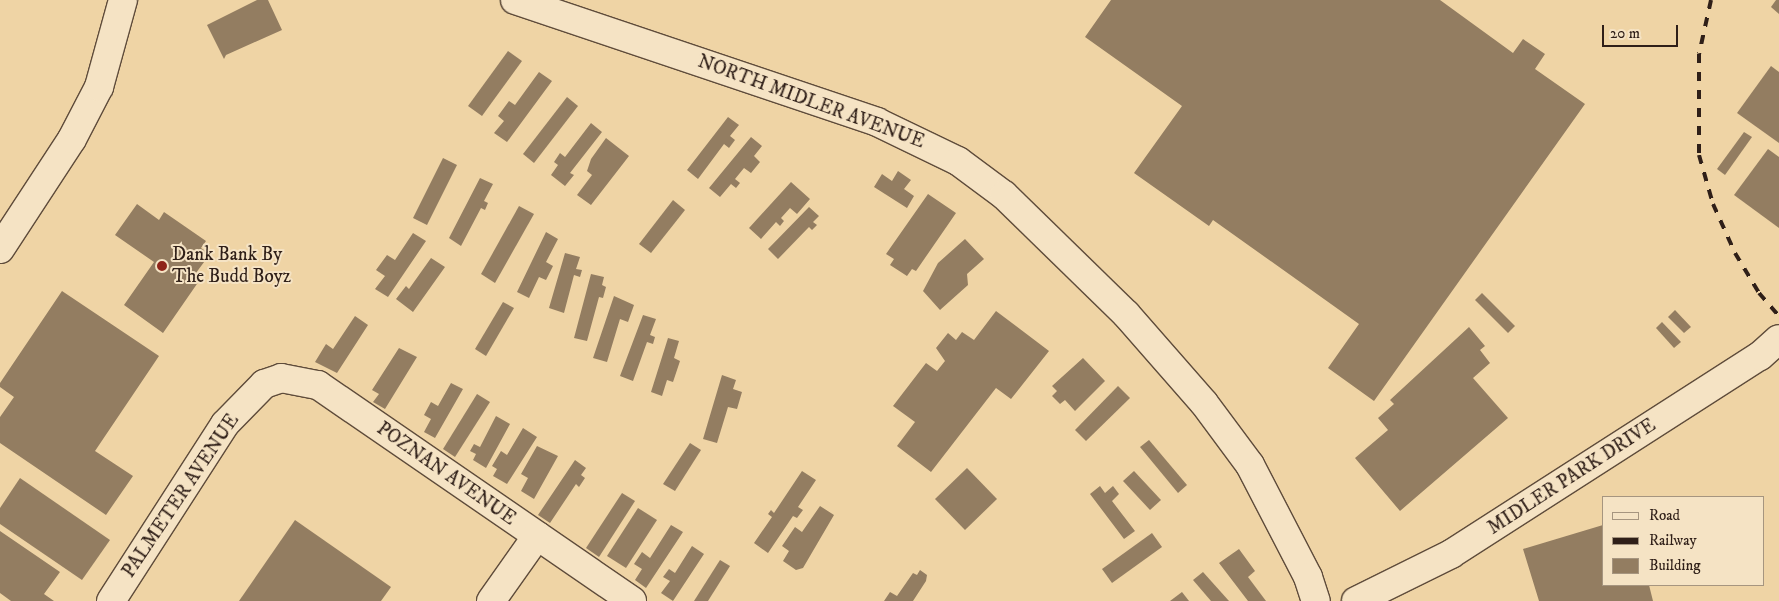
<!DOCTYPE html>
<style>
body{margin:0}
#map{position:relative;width:1779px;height:601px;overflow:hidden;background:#efd4a5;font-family:"IM FELL DW Pica",serif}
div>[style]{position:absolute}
.building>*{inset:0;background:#937d61}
.roads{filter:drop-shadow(1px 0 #5f4c3b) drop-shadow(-1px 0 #5f4c3b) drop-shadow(0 1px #5f4c3b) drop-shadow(0 -1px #5f4c3b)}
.minor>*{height:28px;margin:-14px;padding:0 14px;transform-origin:14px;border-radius:14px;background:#f5e3c4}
.rail>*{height:4px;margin-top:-2px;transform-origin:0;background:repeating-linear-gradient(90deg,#2f1f18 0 9px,transparent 0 18px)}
.dots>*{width:14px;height:14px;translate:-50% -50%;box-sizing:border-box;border:2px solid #f5e3c4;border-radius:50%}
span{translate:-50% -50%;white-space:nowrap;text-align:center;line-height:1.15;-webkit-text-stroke:4px #f5e3c4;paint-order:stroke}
.street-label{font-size:19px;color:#2f1f18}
.poi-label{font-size:19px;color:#2f1f18}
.left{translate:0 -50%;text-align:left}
.legend{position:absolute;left:1602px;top:496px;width:162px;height:90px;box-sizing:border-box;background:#f5e3c4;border:1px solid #a6957f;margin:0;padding:6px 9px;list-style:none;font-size:15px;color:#2f1f18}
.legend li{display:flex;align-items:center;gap:10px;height:25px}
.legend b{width:25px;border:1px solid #a6957f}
.scale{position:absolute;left:1602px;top:25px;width:76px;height:22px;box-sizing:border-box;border:2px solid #2f1f18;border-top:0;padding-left:6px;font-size:15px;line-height:18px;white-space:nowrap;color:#2f1f18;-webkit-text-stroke:4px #f5e3c4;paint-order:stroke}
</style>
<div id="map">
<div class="building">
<i style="clip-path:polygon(257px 0,268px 0,282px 30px,226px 55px,224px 59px,207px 25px)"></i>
<i style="clip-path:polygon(1111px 0,1440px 0,1513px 53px,1523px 39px,1545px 54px,1535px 69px,1585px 104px,1374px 401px,1328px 368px,1359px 324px,1213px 220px,1209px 226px,1134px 173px,1182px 106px,1085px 37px)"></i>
<i style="clip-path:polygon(1776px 0,1779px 0,1779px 14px,1771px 7px)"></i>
<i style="clip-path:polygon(508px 51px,522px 61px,482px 116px,468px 106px)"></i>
<i style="clip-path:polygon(1771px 66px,1779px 72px,1779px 143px,1737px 113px)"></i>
<i style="clip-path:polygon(539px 72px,552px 81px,507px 142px,494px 133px,504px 121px,498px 116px,509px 101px,515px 105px)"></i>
<i style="clip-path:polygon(567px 97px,578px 106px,534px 163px,523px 154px)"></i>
<i style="clip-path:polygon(728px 117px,739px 125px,730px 136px,735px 140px,729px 148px,724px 144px,698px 179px,687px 170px)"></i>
<i style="clip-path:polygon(591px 123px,602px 132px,570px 173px,574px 175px,565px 186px,551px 175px,558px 165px,554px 162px,560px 153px,565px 157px)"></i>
<i style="clip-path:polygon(1744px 132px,1752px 137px,1725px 175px,1717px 169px)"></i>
<i style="clip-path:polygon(751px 137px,762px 146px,754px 156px,760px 162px,751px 173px,744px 168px,735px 179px,740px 183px,736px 188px,731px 184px,720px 197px,709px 188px)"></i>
<i style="clip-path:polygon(606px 138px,629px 156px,591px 205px,577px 195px,592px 175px,587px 171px,591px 159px)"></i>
<i style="clip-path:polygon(1768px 149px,1779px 157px,1779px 228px,1734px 195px)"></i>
<i style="clip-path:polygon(443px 158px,457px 165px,427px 225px,413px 218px)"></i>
<i style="clip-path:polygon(898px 171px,911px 180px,904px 189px,914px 196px,907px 208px,874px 187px,882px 174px,892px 181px)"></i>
<i style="clip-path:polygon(480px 178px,493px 184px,484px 201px,488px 203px,485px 210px,481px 208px,461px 246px,449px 238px)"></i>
<i style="clip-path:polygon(791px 182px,810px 199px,797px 214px,790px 208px,781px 218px,784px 221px,780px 226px,776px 222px,761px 239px,749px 228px)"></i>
<i style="clip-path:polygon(928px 194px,956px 213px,916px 271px,912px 269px,907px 276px,890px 265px,894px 259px,886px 254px)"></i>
<i style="clip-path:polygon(673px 200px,685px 210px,651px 253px,639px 244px)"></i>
<i style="clip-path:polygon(137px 204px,159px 220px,164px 212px,206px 241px,201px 248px,210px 254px,193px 277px,199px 281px,163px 333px,124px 305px,154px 262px,115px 235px)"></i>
<i style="clip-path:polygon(519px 206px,534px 214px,495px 283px,481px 274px)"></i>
<i style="clip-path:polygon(809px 207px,819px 216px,813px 222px,817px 225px,812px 230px,809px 227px,778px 259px,768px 249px)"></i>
<i style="clip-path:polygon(546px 232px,558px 239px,546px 262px,553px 266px,546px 280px,539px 277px,529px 298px,517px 292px)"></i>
<i style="clip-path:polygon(413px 233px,426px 241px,388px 297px,375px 289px,385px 276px,376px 270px,387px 255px,395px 260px)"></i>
<i style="clip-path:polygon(965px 239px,984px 259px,967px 274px,968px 285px,940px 310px,923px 291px,938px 263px)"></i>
<i style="clip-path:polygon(565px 253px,580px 257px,576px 269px,582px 270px,580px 277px,574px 275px,564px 313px,549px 308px)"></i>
<i style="clip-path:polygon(431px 258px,445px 267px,413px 312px,396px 299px,406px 286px,409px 289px)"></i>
<i style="clip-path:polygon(591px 274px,604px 277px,602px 285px,606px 287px,603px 298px,599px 297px,587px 341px,574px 338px)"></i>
<i style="clip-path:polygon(62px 291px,159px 356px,95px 451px,133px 476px,106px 515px,0 443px,0 417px,14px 397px,0 387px,0 383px)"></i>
<i style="clip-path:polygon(1482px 293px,1515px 326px,1508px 333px,1475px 300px)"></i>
<i style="clip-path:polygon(614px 296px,634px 305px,628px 322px,620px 319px,607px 362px,593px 358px)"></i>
<i style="clip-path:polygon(503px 302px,514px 308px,486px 356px,475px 349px)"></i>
<i style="clip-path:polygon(1675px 310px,1691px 327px,1684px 333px,1668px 317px)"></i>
<i style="clip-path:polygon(996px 311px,1049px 351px,1011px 399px,996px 388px,931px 472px,897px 446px,915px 422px,893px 406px,926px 363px,937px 371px,945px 361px,936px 348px,948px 333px,956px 340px,962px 332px,974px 340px)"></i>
<i style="clip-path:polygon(643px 315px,656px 319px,650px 335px,655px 337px,653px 344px,647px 342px,633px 381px,620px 376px)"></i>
<i style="clip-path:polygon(355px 316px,368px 325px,337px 373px,315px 362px,326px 344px,333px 349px)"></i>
<i style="clip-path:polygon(1662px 322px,1681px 342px,1674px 348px,1656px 328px)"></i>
<i style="clip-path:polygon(1469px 327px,1485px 346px,1480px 350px,1490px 363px,1473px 378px,1508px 418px,1400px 511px,1355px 458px,1388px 430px,1378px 418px,1394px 404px,1390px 400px)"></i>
<i style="clip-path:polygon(668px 338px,679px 341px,674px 358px,680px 361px,673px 382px,667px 380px,662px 396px,651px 392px)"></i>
<i style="clip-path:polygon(399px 348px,417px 357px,385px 409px,373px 402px,379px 394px,372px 390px)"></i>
<i style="clip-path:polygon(1083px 358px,1105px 381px,1075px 411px,1065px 400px,1060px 404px,1052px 396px,1057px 391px,1052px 386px)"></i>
<i style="clip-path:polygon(722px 375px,736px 380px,733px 389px,742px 392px,737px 409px,728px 407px,717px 443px,703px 439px)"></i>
<i style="clip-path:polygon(451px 383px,463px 389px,435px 438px,424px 432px,431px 419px,424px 415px,431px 402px,438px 406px)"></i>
<i style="clip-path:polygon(1118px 386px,1130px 398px,1086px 441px,1075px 430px)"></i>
<i style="clip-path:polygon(477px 394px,490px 402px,455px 457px,443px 449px)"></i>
<i style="clip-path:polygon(496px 416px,510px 424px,486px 468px,473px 460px,476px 454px,470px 451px,474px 444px,480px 447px)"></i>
<i style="clip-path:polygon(523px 428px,537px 437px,507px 484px,493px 476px,497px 469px,492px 466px,501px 451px,507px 455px)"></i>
<i style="clip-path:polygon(1149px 440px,1187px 485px,1178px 493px,1140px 447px)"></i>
<i style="clip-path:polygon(690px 443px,701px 450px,675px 491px,663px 484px)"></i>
<i style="clip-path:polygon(537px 446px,558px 456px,534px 499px,521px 491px,528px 478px,521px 474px)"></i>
<i style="clip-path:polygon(575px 460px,586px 468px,581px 475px,585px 478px,579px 487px,576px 484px,550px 523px,538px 515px)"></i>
<i style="clip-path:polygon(967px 468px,997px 499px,965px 530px,935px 499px)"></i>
<i style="clip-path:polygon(802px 471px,816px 480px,798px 507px,803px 510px,797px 518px,793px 516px,768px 553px,754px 543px,772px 517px,768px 514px,771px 510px,774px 513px)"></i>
<i style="clip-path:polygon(1134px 471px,1161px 500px,1150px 510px,1123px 481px)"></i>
<i style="clip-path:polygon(20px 478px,110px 540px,82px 580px,0 524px,0 508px)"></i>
<i style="clip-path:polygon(1100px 486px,1105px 493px,1113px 486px,1119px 494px,1112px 501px,1135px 531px,1124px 539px,1090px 494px)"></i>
<i style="clip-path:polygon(622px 493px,635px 501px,599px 557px,586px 548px)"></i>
<i style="clip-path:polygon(820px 506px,834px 515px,803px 568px,796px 570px,783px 561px,789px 551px,782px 546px,795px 527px,802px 532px)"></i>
<i style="clip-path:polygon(638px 508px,657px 520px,626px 568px,607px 556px)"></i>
<i style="clip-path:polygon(295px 520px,391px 587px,381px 601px,239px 601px)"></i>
<i style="clip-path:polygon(671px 525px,683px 532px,646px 588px,635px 580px,642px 569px,634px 564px,642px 552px,650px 558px)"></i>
<i style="clip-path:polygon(1603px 525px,1603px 585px,1649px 585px,1653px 601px,1539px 601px,1523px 549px)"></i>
<i style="clip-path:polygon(0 531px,60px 572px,44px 594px,54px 601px,11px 601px,0 593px)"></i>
<i style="clip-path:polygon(1152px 533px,1162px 547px,1112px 583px,1102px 569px)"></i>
<i style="clip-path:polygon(692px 546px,704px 554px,673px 601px,661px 593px,670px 581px,663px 577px,669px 569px,675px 573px)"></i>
<i style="clip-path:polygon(1239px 549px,1255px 571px,1248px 577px,1266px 601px,1248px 601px,1219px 563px)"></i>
<i style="clip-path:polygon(720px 560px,730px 566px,708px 601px,694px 601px)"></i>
<i style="clip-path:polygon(920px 570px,927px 575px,926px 581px,913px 601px,884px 601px,890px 592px,897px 596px,913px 573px,917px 575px)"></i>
<i style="clip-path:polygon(1203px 572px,1229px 601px,1211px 601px,1193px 580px)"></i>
<i style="clip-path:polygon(1182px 592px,1189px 601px,1170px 601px)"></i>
</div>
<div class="roads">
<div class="minor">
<i style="left:515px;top:0;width:382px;rotate:18.6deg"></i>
<i style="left:877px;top:122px;width:90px;rotate:25.7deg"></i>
<i style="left:958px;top:161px;width:57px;rotate:36.5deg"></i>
<i style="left:1004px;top:195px;width:170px;rotate:44.3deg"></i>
<i style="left:1126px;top:314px;width:118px;rotate:48.8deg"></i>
<i style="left:1204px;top:403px;width:77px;rotate:53.4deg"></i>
<i style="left:1250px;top:465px;width:126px;rotate:62.6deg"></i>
<i style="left:1308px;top:577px;width:25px;rotate:72deg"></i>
<i style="left:0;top:249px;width:131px;rotate:-56.8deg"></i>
<i style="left:72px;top:139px;width:59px;rotate:-62.6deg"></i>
<i style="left:99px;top:87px;width:90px;rotate:-74.6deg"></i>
<i style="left:111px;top:601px;width:211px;rotate:-57.2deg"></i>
<i style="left:225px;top:424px;width:56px;rotate:-45.7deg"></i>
<i style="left:264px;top:384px;width:18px;rotate:-19deg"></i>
<i style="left:281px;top:378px;width:38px;rotate:11deg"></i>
<i style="left:318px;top:385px;width:381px;rotate:34.5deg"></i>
<i style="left:491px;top:601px;width:80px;rotate:-54.7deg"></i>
<i style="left:1356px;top:601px;width:106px;rotate:-26.3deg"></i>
<i style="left:1451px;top:554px;width:367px;rotate:-32.7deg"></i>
<i style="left:1760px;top:356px;width:25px;rotate:-42deg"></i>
</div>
</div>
<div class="rail">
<i style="left:1711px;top:0;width:55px;rotate:102.5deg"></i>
<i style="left:1699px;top:54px;width:101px;rotate:90deg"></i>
<i style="left:1699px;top:155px;width:51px;rotate:74.1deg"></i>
<i style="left:1713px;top:204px;width:54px;rotate:65.8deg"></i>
<i style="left:1735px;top:253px;width:47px;rotate:59deg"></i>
<i style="left:1759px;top:293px;width:30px;rotate:49deg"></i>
</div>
<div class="dots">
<i style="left:162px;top:266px;background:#8f2418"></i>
</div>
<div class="street-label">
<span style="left:811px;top:102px;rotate:20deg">NORTH MIDLER AVENUE</span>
<span style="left:446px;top:474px;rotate:35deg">POZNAN AVENUE</span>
<span style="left:1572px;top:477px;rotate:-33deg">MIDLER PARK DRIVE</span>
<span style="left:181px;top:496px;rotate:-56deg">PALMETER AVENUE</span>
</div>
<div class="poi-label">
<span class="left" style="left:172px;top:266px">Dank Bank By<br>The Budd Boyz</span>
</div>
<ul class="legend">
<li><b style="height:6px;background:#f5e3c4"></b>Road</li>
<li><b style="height:6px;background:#2f1f18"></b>Railway</li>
<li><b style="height:14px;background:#937d61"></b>Building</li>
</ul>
<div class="scale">20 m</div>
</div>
